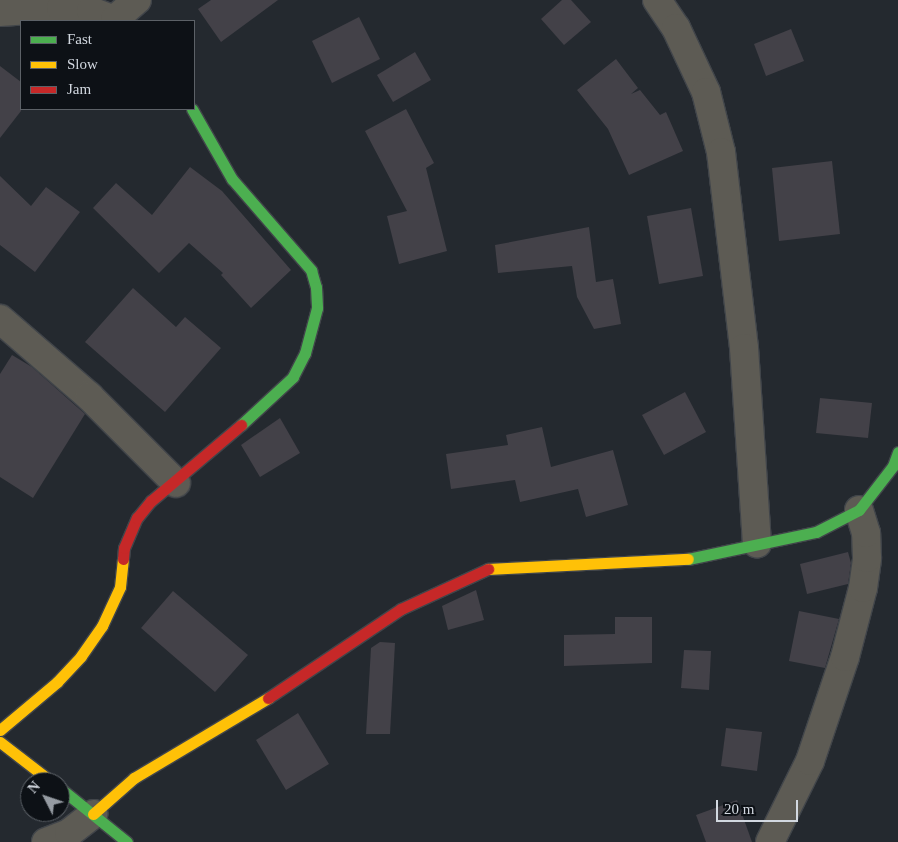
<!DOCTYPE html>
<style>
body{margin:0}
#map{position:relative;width:898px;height:842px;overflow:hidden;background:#24292f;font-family:Georgia,serif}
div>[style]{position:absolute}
.building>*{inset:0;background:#434148}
.roads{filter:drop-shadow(1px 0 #41454a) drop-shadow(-1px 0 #41454a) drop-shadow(0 1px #41454a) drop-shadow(0 -1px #41454a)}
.street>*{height:28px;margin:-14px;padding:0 14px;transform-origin:14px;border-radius:14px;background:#5d5b54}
.fast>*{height:11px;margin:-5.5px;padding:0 5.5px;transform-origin:5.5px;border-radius:5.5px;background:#4caf50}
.slow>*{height:11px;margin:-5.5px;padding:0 5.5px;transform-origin:5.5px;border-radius:5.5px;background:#ffc107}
.jam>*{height:11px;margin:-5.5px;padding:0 5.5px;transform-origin:5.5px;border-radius:5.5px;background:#c62828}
span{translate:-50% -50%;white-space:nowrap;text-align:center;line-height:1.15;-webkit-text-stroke:4px #0d1116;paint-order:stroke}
.legend{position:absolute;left:20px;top:20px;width:175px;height:90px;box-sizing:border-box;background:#0d1116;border:1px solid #5c6167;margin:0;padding:6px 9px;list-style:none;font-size:15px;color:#d2d8e0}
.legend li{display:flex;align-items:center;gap:10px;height:25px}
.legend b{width:25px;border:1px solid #5c6167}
.north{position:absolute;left:20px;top:772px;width:50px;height:50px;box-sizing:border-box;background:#0d1116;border:1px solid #5c6167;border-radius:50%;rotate:311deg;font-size:14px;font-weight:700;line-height:20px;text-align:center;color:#d2d8e0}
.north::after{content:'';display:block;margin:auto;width:18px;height:22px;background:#959ba2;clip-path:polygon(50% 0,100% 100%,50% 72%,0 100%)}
.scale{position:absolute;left:716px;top:800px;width:82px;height:22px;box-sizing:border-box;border:2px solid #d2d8e0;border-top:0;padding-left:6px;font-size:15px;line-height:18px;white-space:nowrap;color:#d2d8e0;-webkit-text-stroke:4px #0d1116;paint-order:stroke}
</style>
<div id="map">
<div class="building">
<i style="clip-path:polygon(211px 0,278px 0,221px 42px,198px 9px)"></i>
<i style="clip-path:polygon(562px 0,571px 0,591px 22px,564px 45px,541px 19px)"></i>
<i style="clip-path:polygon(359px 17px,380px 59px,332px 83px,312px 41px)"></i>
<i style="clip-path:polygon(791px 29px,804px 61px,766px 76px,754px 44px)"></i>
<i style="clip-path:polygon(415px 52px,431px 80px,393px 102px,377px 75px)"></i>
<i style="clip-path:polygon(616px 59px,638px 88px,631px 94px,640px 90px,660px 115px,666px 112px,683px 151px,629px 175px,608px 129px,577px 90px)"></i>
<i style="clip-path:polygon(0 66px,21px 82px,21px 111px,0 138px)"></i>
<i style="clip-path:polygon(406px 109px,434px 163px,426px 168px,447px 251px,399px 264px,387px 216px,407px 211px,365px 131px)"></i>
<i style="clip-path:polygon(832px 161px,840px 234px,779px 241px,772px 168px)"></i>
<i style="clip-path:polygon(190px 167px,222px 191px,291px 270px,251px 308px,221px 275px,223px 273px,189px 243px,159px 273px,93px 208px,116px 183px,152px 215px)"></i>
<i style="clip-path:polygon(0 176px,31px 206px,46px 187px,80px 212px,35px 272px,0 245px)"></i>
<i style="clip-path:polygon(691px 208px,703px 276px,659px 284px,647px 216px)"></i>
<i style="clip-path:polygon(589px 227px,596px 282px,613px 279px,621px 324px,594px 329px,577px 297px,572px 266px,498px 273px,495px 245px)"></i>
<i style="clip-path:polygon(133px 288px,176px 327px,185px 317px,221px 348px,165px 412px,85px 342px)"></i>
<i style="clip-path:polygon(12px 355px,32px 367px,85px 414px,33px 498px,0 477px,0 374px)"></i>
<i style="clip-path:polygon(685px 392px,706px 432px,664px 455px,642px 415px)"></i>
<i style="clip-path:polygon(820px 398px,872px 403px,868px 438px,816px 433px)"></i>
<i style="clip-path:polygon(280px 418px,300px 453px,260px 477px,241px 445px)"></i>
<i style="clip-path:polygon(542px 427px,551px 467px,613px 450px,628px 505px,586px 517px,578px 489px,520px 502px,515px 480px,451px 489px,446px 454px,508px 445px,506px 435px)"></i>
<i style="clip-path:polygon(848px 552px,851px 563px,848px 584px,807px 594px,800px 564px)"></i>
<i style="clip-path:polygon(476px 590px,484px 620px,448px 630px,442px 606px)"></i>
<i style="clip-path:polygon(173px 591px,248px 655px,215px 692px,141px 628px)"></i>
<i style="clip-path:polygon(799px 611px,839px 619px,825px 668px,789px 661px)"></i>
<i style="clip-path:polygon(615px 617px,652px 617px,652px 663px,564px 666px,564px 635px,615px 634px)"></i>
<i style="clip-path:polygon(380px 642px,395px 643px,390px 734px,366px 734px,371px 648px)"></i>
<i style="clip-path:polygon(684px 650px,711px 651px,709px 690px,681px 688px)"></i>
<i style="clip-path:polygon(298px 713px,329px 764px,286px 790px,256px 740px)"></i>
<i style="clip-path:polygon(726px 728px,762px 732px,757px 771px,721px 766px)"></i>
<i style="clip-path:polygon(737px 800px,752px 842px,706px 842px,696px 815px)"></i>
</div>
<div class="roads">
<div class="street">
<i style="left:657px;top:0;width:34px;rotate:56deg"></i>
<i style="left:676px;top:28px;width:71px;rotate:64.9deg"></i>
<i style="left:706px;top:92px;width:62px;rotate:76deg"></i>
<i style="left:721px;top:152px;width:197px;rotate:83.3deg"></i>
<i style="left:744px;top:348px;width:196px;rotate:86.2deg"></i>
<i style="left:0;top:12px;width:61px;rotate:-3.8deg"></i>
<i style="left:61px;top:8px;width:30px;rotate:6deg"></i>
<i style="left:91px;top:11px;width:28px;rotate:21deg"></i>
<i style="left:115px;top:19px;width:29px;rotate:-41deg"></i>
<i style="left:0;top:319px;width:118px;rotate:40.9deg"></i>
<i style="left:89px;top:396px;width:123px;rotate:45deg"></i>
<i style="left:46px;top:842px;width:25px;rotate:-21deg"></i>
<i style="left:69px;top:833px;width:31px;rotate:-38deg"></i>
<i style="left:770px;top:842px;width:90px;rotate:-63.7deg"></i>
<i style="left:810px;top:761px;width:110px;rotate:-71.4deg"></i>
<i style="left:845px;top:657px;width:71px;rotate:-75.4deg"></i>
<i style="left:863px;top:588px;width:30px;rotate:-82deg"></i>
<i style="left:867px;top:558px;width:25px;rotate:-92deg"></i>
<i style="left:866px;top:533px;width:24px;rotate:-107deg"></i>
</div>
<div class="fast">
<i style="left:192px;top:109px;width:81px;rotate:60.3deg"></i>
<i style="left:232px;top:179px;width:121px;rotate:49deg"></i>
<i style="left:311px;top:270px;width:18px;rotate:74deg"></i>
<i style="left:316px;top:287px;width:21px;rotate:87deg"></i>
<i style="left:317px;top:308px;width:47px;rotate:104.9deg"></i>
<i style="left:305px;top:353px;width:27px;rotate:117deg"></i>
<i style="left:293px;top:377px;width:71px;rotate:137.3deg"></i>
<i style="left:688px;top:559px;width:131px;rotate:-11.9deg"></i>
<i style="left:816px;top:532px;width:48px;rotate:-27.1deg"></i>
<i style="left:859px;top:510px;width:56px;rotate:-52.3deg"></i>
<i style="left:893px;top:466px;width:15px;rotate:-70deg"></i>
<i style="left:60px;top:788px;width:86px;rotate:38.9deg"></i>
</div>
<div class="slow">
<i style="left:488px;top:569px;width:200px;rotate:-2.9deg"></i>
<i style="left:0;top:730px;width:75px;rotate:-40.1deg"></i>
<i style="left:57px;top:682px;width:35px;rotate:-47deg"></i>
<i style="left:81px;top:656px;width:37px;rotate:-55deg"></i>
<i style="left:102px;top:626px;width:43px;rotate:-65.2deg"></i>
<i style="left:120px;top:587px;width:28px;rotate:-84deg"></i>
<i style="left:0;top:742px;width:66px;rotate:37.6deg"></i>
<i style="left:93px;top:814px;width:55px;rotate:-41.3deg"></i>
<i style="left:134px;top:778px;width:156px;rotate:-30.8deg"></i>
</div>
<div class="jam">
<i style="left:123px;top:559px;width:11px;rotate:-85deg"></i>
<i style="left:124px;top:548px;width:33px;rotate:-67deg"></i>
<i style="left:137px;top:518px;width:22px;rotate:-51deg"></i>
<i style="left:151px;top:501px;width:118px;rotate:-40.2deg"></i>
<i style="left:268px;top:698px;width:160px;rotate:-33.8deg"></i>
<i style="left:401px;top:609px;width:96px;rotate:-24.7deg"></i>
</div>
</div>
<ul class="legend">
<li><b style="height:6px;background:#4caf50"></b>Fast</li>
<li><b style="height:6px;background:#ffc107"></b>Slow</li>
<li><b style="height:6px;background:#c62828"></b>Jam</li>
</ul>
<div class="north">N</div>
<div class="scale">20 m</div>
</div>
